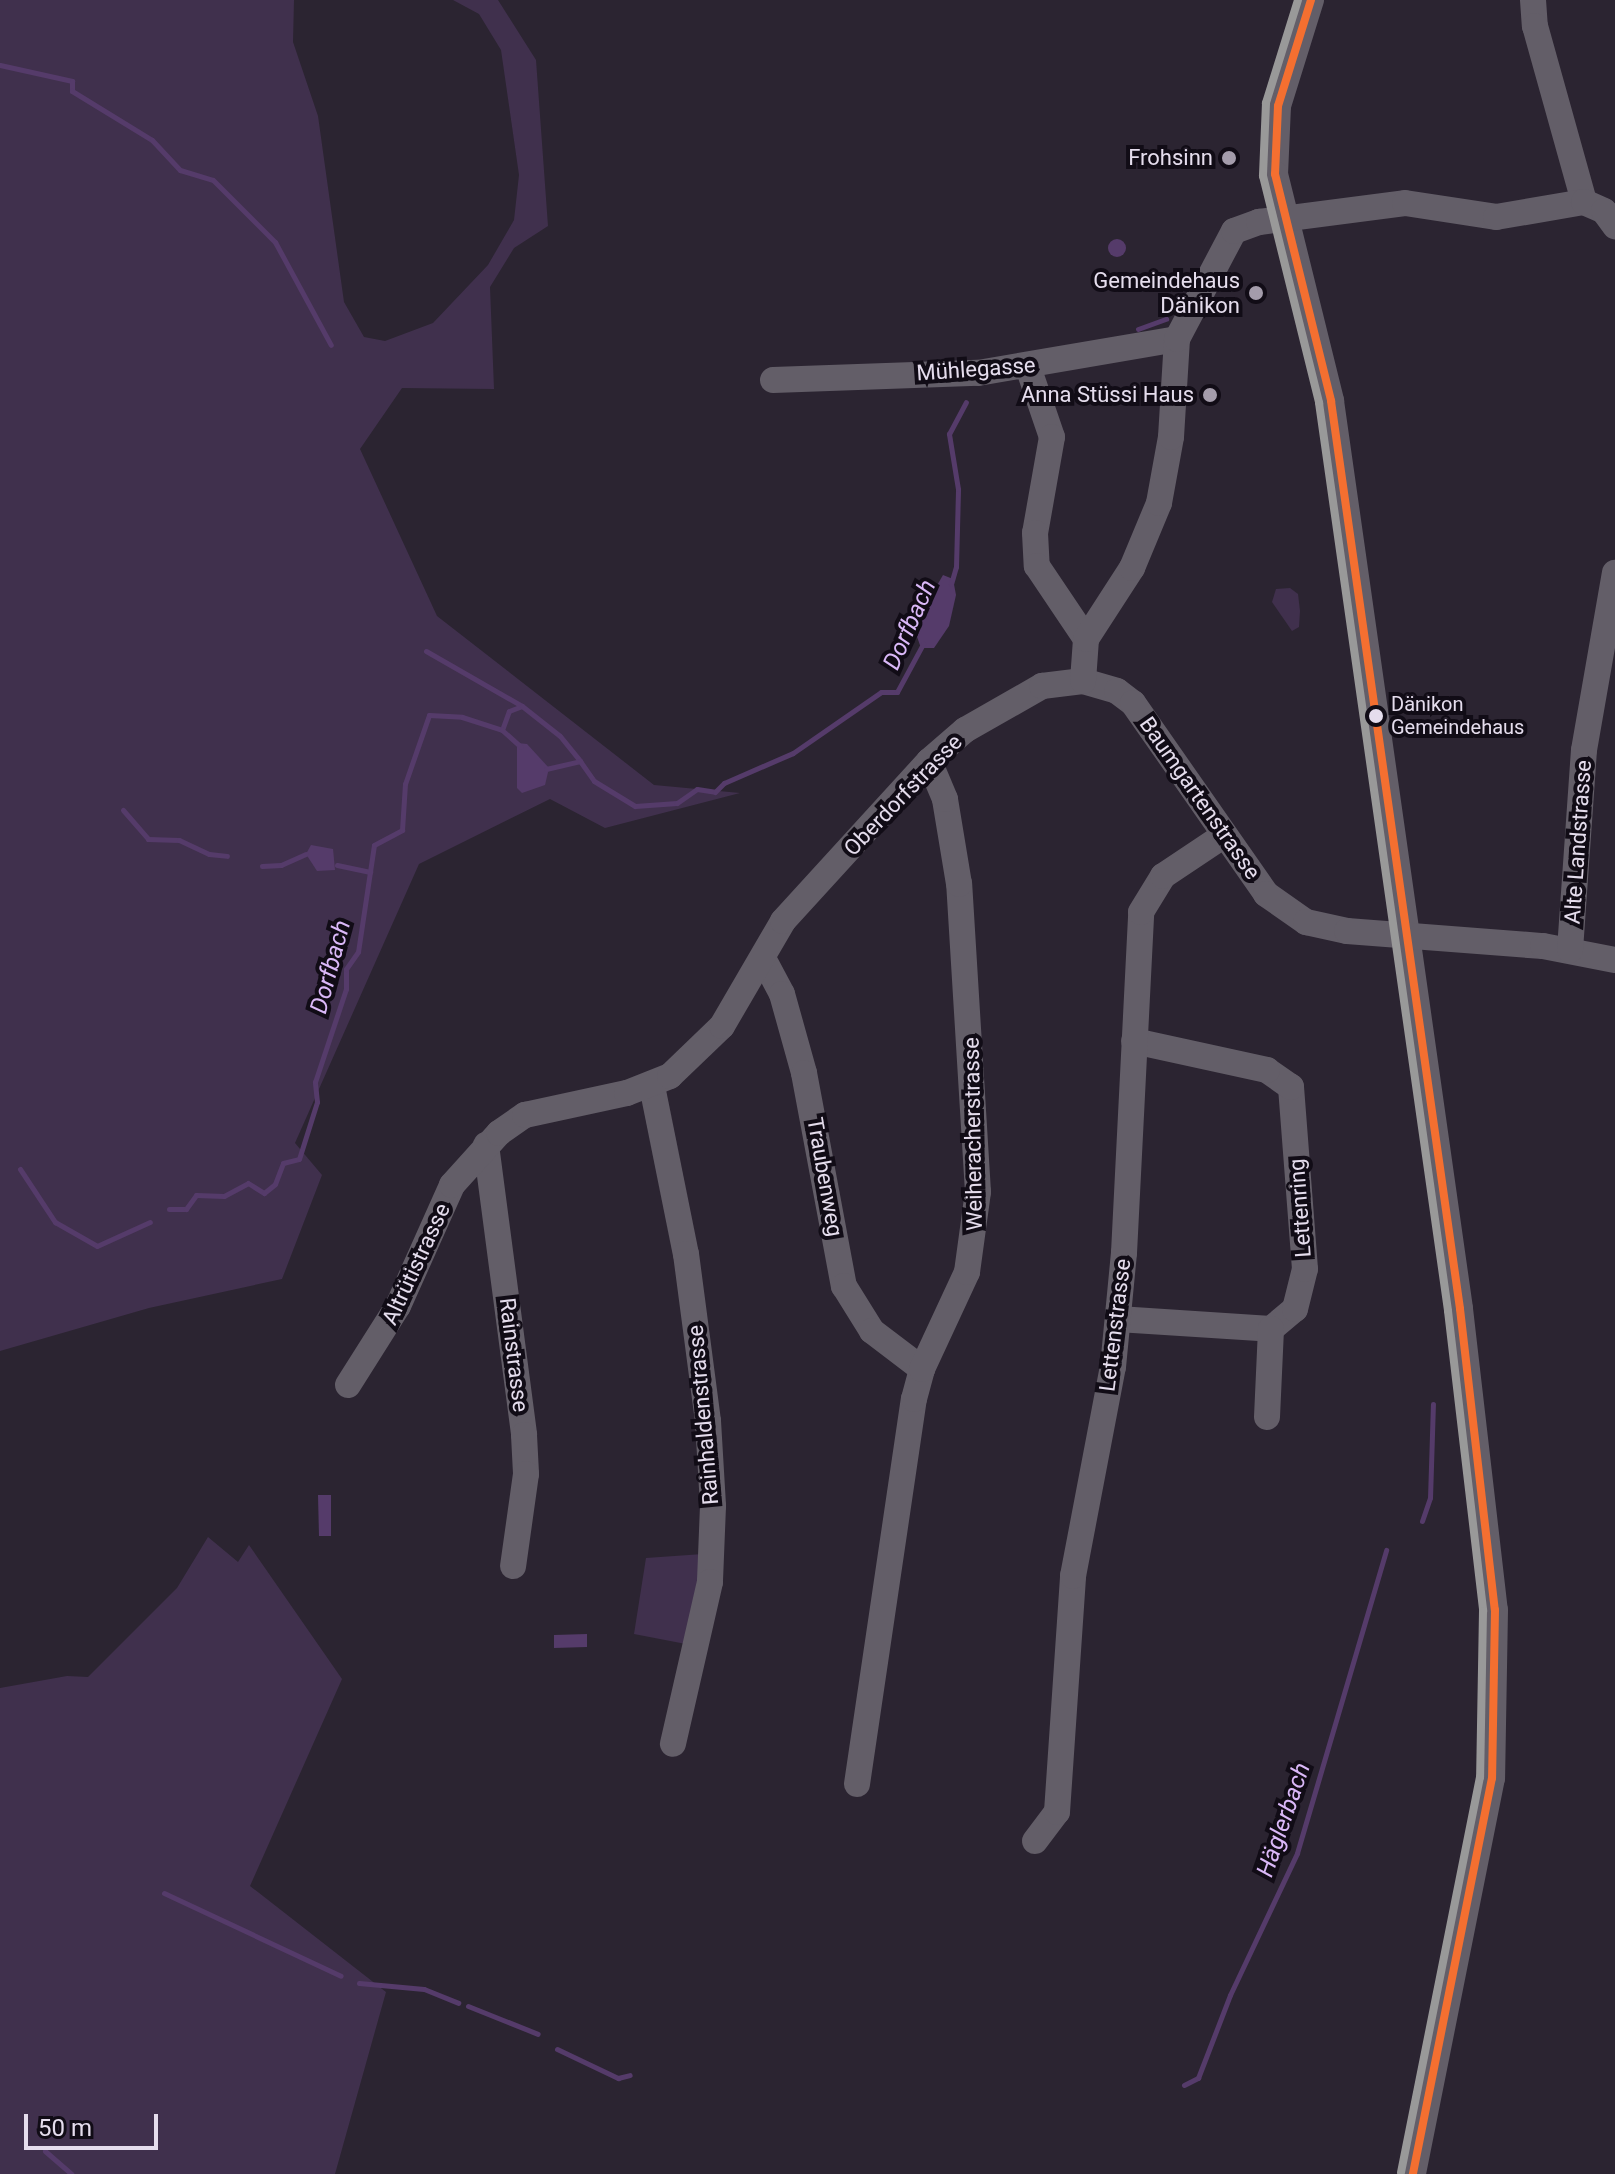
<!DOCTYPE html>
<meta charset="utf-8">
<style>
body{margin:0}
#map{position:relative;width:1615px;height:2174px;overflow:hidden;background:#2b2431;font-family:Roboto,sans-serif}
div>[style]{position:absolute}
.green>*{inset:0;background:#40304d}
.water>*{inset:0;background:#553b6a}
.round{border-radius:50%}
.stream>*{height:5px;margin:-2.5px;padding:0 2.5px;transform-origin:2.5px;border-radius:2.5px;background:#553b6a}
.minor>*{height:26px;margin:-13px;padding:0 13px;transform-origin:13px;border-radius:13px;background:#635e68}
.bus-1>*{height:8px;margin:-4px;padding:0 4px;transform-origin:4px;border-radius:4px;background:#f46f30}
.bus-2>*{height:8px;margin:-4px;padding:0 4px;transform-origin:4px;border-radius:4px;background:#999}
.dots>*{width:22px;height:22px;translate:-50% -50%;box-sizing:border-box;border:4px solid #110c16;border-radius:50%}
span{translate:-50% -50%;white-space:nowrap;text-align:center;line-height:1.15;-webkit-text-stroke:8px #110c16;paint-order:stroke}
.bus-label{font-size:20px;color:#e5dded}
.left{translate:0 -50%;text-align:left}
.poi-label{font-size:22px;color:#e5dded}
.right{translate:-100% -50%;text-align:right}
.street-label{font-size:22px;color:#e5dded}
.water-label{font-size:24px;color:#dab8f8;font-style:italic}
.scale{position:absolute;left:24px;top:2114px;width:134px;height:36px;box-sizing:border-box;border:4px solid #e5dded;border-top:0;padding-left:10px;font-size:24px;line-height:28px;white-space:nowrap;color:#e5dded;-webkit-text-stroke:6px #110c16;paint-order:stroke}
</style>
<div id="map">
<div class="green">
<i style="clip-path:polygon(0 0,294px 0,293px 42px,318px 116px,344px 302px,364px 337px,385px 341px,433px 323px,488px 265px,514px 220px,519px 175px,501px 50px,479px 14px,453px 0,498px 0,536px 60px,548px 226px,514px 248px,490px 287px,494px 389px,402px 388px,360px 449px,437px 616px,654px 785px,740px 793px,605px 828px,550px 799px,419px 864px,295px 1143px,322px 1175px,282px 1279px,149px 1308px,0 1351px)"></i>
<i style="clip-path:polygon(1290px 588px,1298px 594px,1300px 611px,1299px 627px,1292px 631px,1272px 602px,1276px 589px)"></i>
<i style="clip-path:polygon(208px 1537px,238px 1562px,249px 1545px,342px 1679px,250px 1886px,386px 1992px,335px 2174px,0 2174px,0 1688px,67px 1676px,88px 1677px,177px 1588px)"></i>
<i style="clip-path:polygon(703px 1554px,691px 1645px,634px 1634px,646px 1558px)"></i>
</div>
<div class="water">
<i class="round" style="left:1108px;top:239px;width:18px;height:18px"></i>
<i style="clip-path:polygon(943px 575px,953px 579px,956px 595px,949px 626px,934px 648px,921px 648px,916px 634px,920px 615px)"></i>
<i style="clip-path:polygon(517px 743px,527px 744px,549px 768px,545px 785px,522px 793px,517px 788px)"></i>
<i style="clip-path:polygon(311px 845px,333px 849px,335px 870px,317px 871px,306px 854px)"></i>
<i style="clip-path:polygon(318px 1495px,331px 1495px,331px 1536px,319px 1536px)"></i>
<i style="clip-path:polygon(587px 1634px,587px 1647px,554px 1648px,554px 1635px)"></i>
</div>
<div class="stream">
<i style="left:0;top:65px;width:74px;rotate:12.5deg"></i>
<i style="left:72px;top:81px;width:10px;rotate:90deg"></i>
<i style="left:72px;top:91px;width:94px;rotate:31.5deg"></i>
<i style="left:152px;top:140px;width:41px;rotate:47deg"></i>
<i style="left:180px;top:170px;width:34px;rotate:17deg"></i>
<i style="left:213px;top:180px;width:88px;rotate:45deg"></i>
<i style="left:275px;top:242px;width:117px;rotate:61.5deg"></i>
<i style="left:1138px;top:329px;width:30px;rotate:-20deg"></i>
<i style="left:951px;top:584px;width:18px;rotate:-74deg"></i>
<i style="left:956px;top:567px;width:78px;rotate:-88.5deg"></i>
<i style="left:958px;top:489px;width:56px;rotate:-99.3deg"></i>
<i style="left:949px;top:434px;width:36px;rotate:-62deg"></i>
<i style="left:426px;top:651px;width:111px;rotate:29.8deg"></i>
<i style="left:502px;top:730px;width:20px;rotate:-70deg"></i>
<i style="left:509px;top:711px;width:14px;rotate:-21deg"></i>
<i style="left:522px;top:706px;width:48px;rotate:38.3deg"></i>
<i style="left:560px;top:736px;width:32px;rotate:51deg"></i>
<i style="left:546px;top:769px;width:35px;rotate:-13deg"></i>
<i style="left:580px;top:761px;width:24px;rotate:55deg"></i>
<i style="left:594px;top:781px;width:48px;rotate:31.4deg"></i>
<i style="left:635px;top:806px;width:42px;rotate:-4.1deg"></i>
<i style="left:677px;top:803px;width:24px;rotate:-35deg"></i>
<i style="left:697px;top:789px;width:18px;rotate:9deg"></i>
<i style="left:715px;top:792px;width:13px;rotate:-45deg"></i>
<i style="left:724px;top:783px;width:75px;rotate:-23.5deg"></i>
<i style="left:793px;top:753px;width:107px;rotate:-34.7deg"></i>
<i style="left:881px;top:692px;width:16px"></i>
<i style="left:897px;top:692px;width:55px;rotate:-61.6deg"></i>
<i style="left:123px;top:810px;width:38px;rotate:49deg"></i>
<i style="left:148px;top:839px;width:31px;rotate:2deg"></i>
<i style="left:179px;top:840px;width:33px;rotate:25deg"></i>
<i style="left:209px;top:854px;width:18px;rotate:6deg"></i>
<i style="left:337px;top:865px;width:34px;rotate:12deg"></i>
<i style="left:262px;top:866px;width:19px;rotate:-3deg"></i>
<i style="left:281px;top:865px;width:27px;rotate:-24deg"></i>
<i style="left:20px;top:1169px;width:64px;rotate:56.6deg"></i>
<i style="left:55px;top:1222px;width:48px;rotate:29.7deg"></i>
<i style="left:97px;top:1246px;width:58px;rotate:-24.4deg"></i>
<i style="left:169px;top:1209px;width:17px"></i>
<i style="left:186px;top:1209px;width:17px;rotate:-54deg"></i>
<i style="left:196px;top:1195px;width:28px;rotate:2deg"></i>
<i style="left:224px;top:1196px;width:27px;rotate:-28deg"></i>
<i style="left:248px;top:1183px;width:19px;rotate:32deg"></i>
<i style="left:264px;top:1193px;width:14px;rotate:-39deg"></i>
<i style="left:275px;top:1184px;width:22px;rotate:-69deg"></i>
<i style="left:283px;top:1163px;width:16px;rotate:-14deg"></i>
<i style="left:299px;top:1159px;width:60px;rotate:-72.5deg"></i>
<i style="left:317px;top:1102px;width:20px;rotate:-96deg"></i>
<i style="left:315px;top:1082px;width:98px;rotate:-71.6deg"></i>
<i style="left:346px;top:989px;width:20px;rotate:-90deg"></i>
<i style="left:346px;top:969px;width:21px;rotate:-55deg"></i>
<i style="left:358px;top:952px;width:108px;rotate:-81.5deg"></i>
<i style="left:374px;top:845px;width:32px;rotate:-28deg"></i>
<i style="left:402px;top:830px;width:46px;rotate:-86.3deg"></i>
<i style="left:405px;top:784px;width:73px;rotate:-70.8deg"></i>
<i style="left:429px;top:715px;width:33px;rotate:3deg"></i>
<i style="left:462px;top:717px;width:42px;rotate:18deg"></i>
<i style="left:502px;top:730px;width:25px;rotate:42deg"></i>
<i style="left:1422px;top:1521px;width:24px;rotate:-71deg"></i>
<i style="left:1430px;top:1498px;width:94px;rotate:-88.2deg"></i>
<i style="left:164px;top:1893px;width:195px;rotate:25.1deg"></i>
<i style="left:359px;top:1983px;width:65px;rotate:5.3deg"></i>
<i style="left:424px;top:1989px;width:37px;rotate:22deg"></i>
<i style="left:468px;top:2006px;width:75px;rotate:21.8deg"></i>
<i style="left:557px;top:2049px;width:68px;rotate:25.4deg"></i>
<i style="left:618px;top:2078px;width:12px;rotate:-14deg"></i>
<i style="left:1184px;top:2085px;width:16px;rotate:-27deg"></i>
<i style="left:1198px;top:2078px;width:89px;rotate:-68.9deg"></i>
<i style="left:1230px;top:1995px;width:157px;rotate:-64.7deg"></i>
<i style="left:1297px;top:1853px;width:316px;rotate:-73.6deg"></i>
<i style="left:45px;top:2151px;width:35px;rotate:41deg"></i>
</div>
<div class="minor">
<i style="left:1311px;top:0;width:111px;rotate:107.3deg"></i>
<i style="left:1278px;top:106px;width:68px;rotate:92.5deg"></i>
<i style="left:1275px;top:174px;width:234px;rotate:76.1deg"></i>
<i style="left:1331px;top:401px;width:917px;rotate:81.91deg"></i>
<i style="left:1460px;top:1309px;width:303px;rotate:83.4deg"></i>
<i style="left:1495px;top:1610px;width:168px;rotate:91deg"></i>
<i style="left:1492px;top:1778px;width:404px;rotate:101.3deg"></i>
<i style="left:1533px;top:0;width:26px;rotate:86deg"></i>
<i style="left:1535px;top:26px;width:183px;rotate:74.4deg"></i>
<i style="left:1028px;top:367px;width:74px;rotate:71.1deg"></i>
<i style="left:1052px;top:437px;width:97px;rotate:100deg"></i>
<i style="left:1035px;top:533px;width:33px;rotate:87deg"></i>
<i style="left:1037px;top:566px;width:88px;rotate:56.1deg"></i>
<i style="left:773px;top:380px;width:205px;rotate:-2deg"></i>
<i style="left:978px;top:373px;width:202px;rotate:-9.7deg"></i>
<i style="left:1083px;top:681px;width:35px;rotate:16deg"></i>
<i style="left:1117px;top:691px;width:20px;rotate:37deg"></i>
<i style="left:1133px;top:703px;width:233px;rotate:55.1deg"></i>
<i style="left:1266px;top:894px;width:49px;rotate:35deg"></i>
<i style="left:1306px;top:922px;width:42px;rotate:12.4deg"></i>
<i style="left:1347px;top:931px;width:197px;rotate:4.4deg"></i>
<i style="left:1543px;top:946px;width:73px;rotate:11deg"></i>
<i style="left:1570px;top:950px;width:200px;rotate:-86deg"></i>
<i style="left:1584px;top:750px;width:180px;rotate:-80.1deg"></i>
<i style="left:764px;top:960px;width:38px;rotate:62deg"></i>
<i style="left:782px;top:994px;width:82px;rotate:74.4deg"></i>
<i style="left:804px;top:1073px;width:217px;rotate:79.4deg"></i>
<i style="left:844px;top:1286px;width:53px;rotate:58.1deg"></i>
<i style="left:872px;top:1331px;width:63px;rotate:37.2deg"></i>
<i style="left:652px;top:1086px;width:171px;rotate:78.6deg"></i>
<i style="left:686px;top:1254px;width:168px;rotate:82.5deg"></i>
<i style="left:708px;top:1421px;width:85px;rotate:86.6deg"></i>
<i style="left:713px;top:1506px;width:76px;rotate:92.3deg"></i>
<i style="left:710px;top:1582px;width:166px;rotate:102.9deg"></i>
<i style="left:486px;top:1145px;width:292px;rotate:82.5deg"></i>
<i style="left:524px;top:1435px;width:39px;rotate:87deg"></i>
<i style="left:526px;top:1474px;width:93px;rotate:98deg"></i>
<i style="left:1118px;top:1319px;width:153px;rotate:3.7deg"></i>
<i style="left:1271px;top:1329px;width:31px;rotate:-40deg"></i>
<i style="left:1295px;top:1309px;width:41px;rotate:-76deg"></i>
<i style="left:1305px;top:1269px;width:183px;rotate:-94.4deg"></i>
<i style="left:1291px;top:1087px;width:29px;rotate:-145deg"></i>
<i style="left:1267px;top:1070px;width:136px;rotate:-167.7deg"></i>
<i style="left:348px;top:1385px;width:93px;rotate:-57.7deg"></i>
<i style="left:398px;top:1306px;width:133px;rotate:-65.9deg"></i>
<i style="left:452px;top:1185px;width:70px;rotate:-47.9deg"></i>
<i style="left:499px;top:1133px;width:32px;rotate:-35deg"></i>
<i style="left:525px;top:1115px;width:104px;rotate:-12.2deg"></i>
<i style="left:627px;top:1093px;width:46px;rotate:-21.6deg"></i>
<i style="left:670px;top:1076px;width:72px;rotate:-43.9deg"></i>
<i style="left:722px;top:1026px;width:121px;rotate:-59.8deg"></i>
<i style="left:783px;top:921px;width:217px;rotate:-47.6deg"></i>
<i style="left:929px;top:761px;width:48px;rotate:-40.7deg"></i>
<i style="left:965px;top:730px;width:89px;rotate:-29.7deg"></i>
<i style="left:1042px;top:686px;width:41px;rotate:-7deg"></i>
<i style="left:1083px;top:681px;width:42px;rotate:-85.9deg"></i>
<i style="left:1086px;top:639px;width:85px;rotate:-57.1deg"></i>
<i style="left:1132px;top:568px;width:70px;rotate:-67.4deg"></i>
<i style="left:1159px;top:503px;width:67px;rotate:-79.7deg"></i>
<i style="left:1171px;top:437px;width:98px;rotate:-86.5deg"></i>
<i style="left:1177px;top:339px;width:122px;rotate:-62.2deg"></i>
<i style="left:1234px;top:231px;width:27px;rotate:-20deg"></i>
<i style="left:1259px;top:222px;width:147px;rotate:-7.4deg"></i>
<i style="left:1405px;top:203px;width:92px;rotate:8.7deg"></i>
<i style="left:1496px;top:217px;width:89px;rotate:-9.7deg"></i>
<i style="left:1584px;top:202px;width:22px;rotate:24deg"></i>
<i style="left:1604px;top:211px;width:19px;rotate:54deg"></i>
<i style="left:1267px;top:1417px;width:88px;rotate:-87.4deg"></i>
<i style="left:857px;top:1784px;width:389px;rotate:-81.6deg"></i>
<i style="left:914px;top:1399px;width:31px;rotate:-75deg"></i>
<i style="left:922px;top:1369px;width:107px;rotate:-65.1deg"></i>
<i style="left:967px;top:1272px;width:81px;rotate:-82.2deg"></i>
<i style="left:978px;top:1192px;width:309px;rotate:-93.5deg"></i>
<i style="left:959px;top:884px;width:86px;rotate:-99.4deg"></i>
<i style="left:945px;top:799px;width:41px;rotate:-112.8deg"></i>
<i style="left:1035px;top:1841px;width:36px;rotate:-53deg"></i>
<i style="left:1057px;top:1812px;width:237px;rotate:-86.1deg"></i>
<i style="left:1073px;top:1576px;width:213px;rotate:-79.2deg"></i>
<i style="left:1113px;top:1367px;width:115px;rotate:-84.5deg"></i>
<i style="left:1124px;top:1253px;width:341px;rotate:-87.1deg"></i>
<i style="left:1141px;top:912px;width:42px;rotate:-58.6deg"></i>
<i style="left:1163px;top:876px;width:72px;rotate:-33.7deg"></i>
</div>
<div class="bus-1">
<i style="left:1311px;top:0;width:111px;rotate:107.3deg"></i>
<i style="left:1278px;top:106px;width:68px;rotate:92.5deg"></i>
<i style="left:1275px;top:174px;width:234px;rotate:76.1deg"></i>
<i style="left:1331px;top:401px;width:917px;rotate:81.91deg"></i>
<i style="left:1460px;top:1309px;width:303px;rotate:83.4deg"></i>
<i style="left:1495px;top:1610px;width:168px;rotate:91deg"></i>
<i style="left:1492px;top:1778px;width:404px;rotate:101.3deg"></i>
</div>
<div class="bus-2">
<i style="left:1298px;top:0;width:108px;rotate:107.3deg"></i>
<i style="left:1266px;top:103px;width:73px;rotate:92.4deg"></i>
<i style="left:1263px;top:176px;width:234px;rotate:76.1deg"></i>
<i style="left:1319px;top:403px;width:917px;rotate:81.91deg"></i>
<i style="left:1448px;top:1311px;width:302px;rotate:83.3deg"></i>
<i style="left:1483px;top:1611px;width:166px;rotate:91deg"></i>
<i style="left:1480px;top:1777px;width:403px;rotate:101.3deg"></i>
</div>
<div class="dots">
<i style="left:1229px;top:158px;background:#a49cab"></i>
<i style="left:1256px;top:293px;background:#a49cab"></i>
<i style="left:1210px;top:395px;background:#a49cab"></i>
<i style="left:1376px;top:716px;background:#e5dded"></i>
</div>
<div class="bus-label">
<span class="left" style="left:1391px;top:716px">Dänikon<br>Gemeindehaus</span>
</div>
<div class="poi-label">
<span class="right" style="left:1213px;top:158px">Frohsinn</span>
<span class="right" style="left:1240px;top:293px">Gemeindehaus<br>Dänikon</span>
<span class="right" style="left:1194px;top:395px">Anna Stüssi Haus</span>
</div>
<div class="street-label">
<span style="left:976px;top:369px;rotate:-4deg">Mühlegasse</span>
<span style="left:903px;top:795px;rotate:-46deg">Oberdorfstrasse</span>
<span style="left:1200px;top:798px;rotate:55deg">Baumgartenstrasse</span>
<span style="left:1578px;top:842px;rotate:-86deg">Alte Landstrasse</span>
<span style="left:973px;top:1134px;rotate:-91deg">Weiheracherstrasse</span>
<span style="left:825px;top:1177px;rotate:80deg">Traubenweg</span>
<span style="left:1300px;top:1208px;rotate:-94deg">Lettenring</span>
<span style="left:416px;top:1264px;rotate:-65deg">Altrütistrasse</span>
<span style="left:1115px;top:1325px;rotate:-83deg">Lettenstrasse</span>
<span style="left:514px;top:1355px;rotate:83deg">Rainstrasse</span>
<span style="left:703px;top:1415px;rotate:-95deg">Rainhaldenstrasse</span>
</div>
<div class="water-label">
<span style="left:910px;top:625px;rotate:-66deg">Dorfbach</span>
<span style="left:331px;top:967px;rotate:-75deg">Dorfbach</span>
<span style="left:1284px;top:1820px;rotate:-71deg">Häglerbach</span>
</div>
<div class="scale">50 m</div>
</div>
